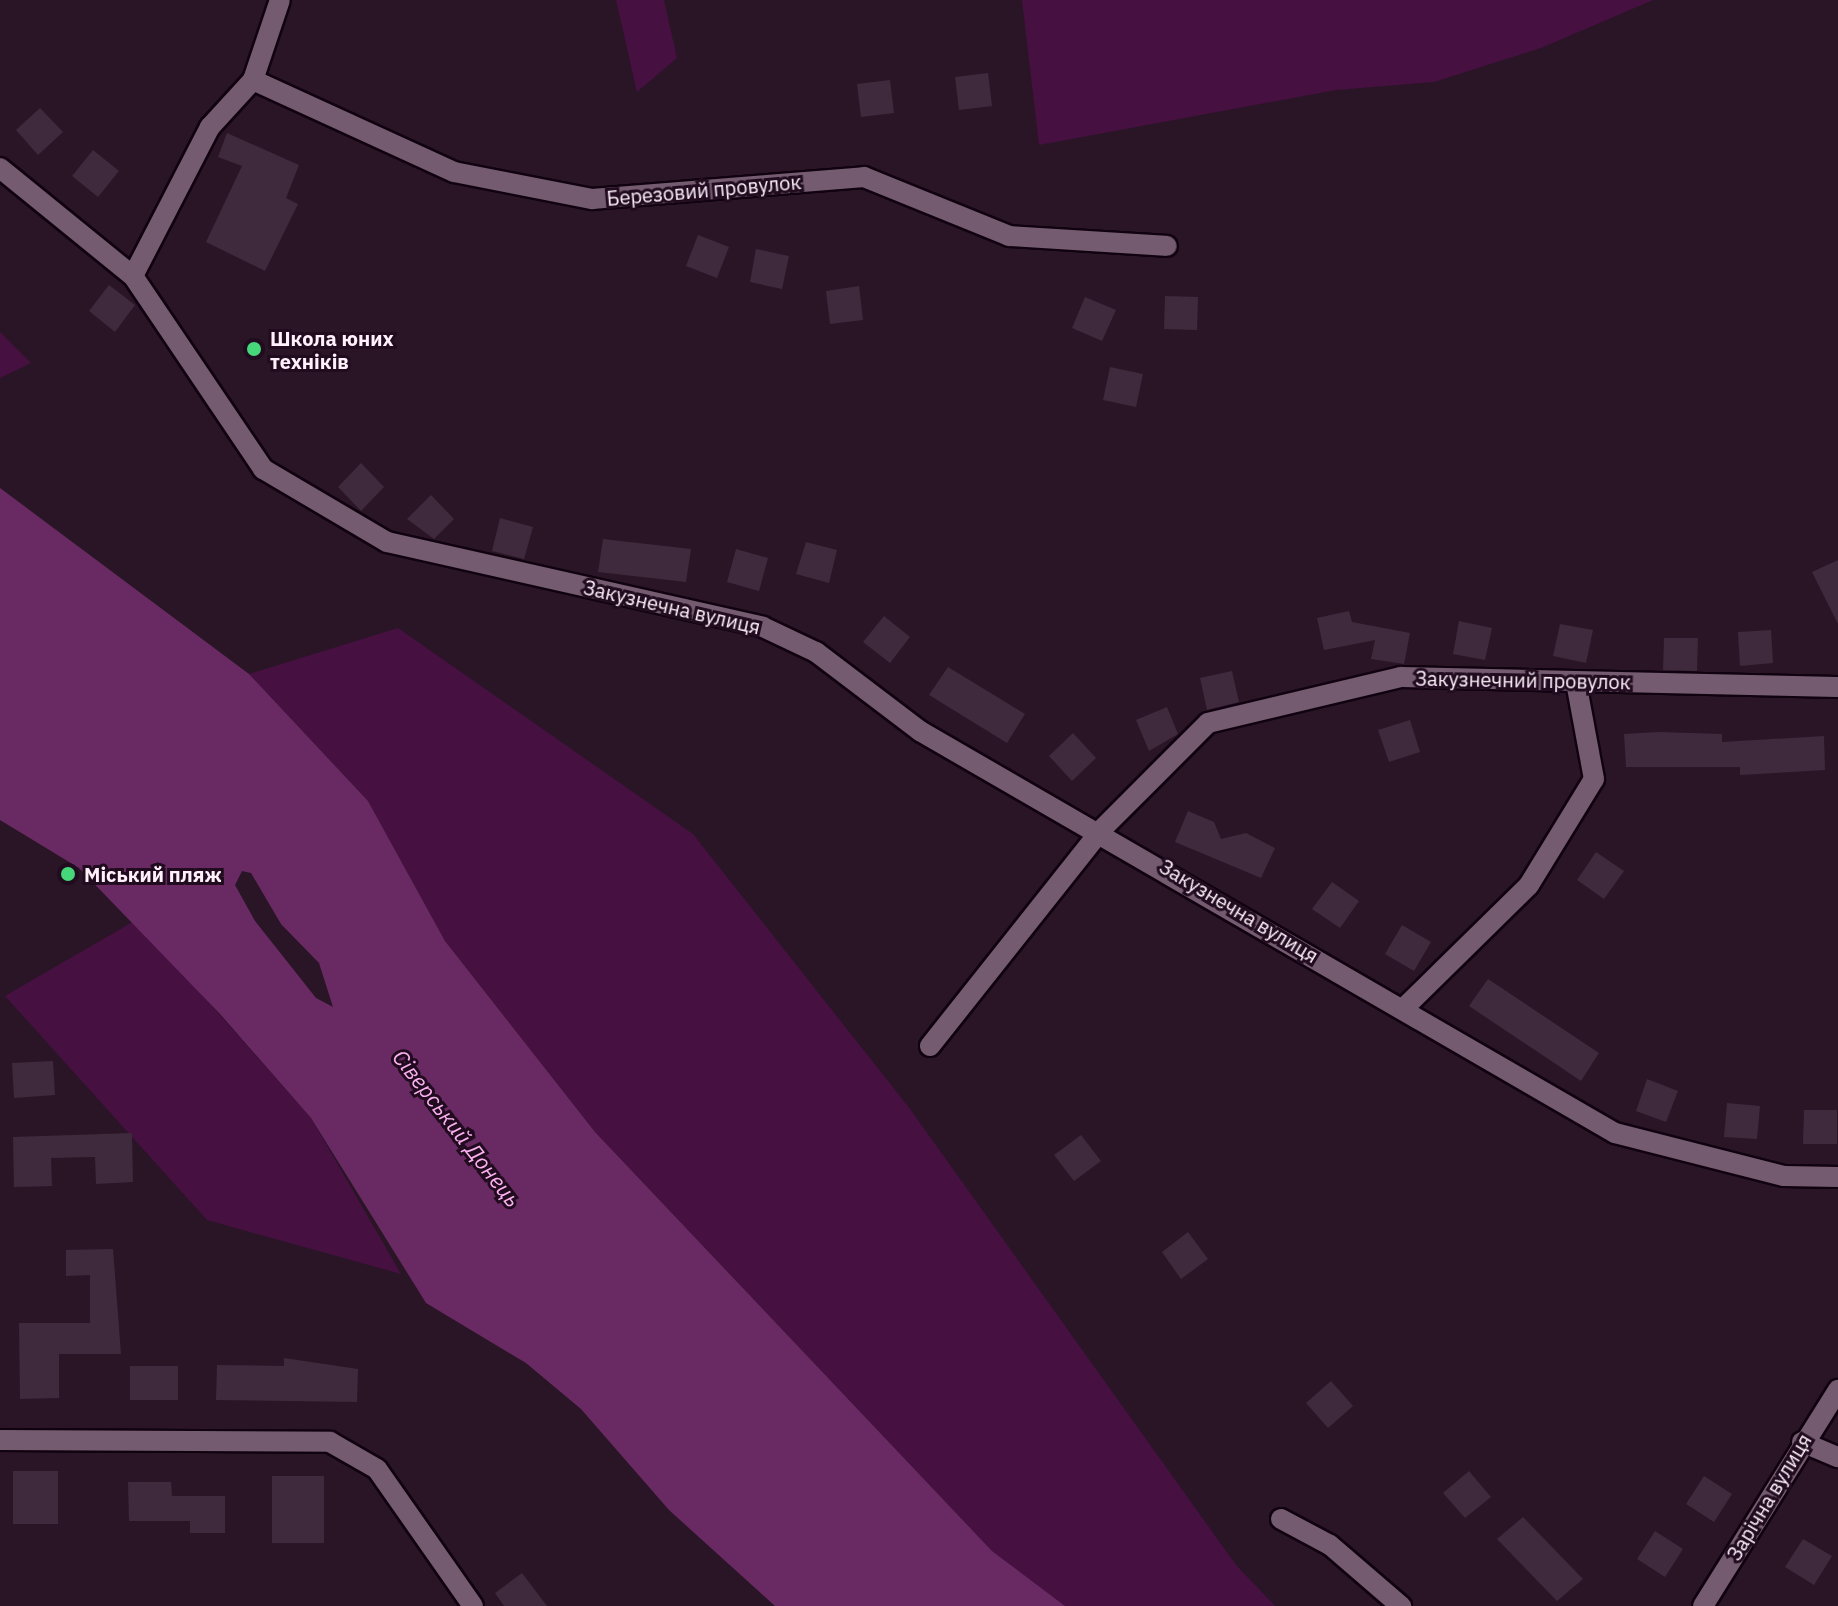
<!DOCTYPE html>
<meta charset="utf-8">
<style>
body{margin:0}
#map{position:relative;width:1838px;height:1606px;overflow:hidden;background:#2a1527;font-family:"IBM Plex Sans",sans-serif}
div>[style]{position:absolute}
.green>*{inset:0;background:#461041}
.water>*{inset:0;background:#692a63}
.building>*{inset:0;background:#3f293c}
.roads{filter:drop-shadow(2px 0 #110210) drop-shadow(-2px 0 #110210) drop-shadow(0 2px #110210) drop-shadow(0 -2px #110210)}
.street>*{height:20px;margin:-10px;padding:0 10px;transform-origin:10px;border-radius:10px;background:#745b70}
.dots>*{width:22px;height:22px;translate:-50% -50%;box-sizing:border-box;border:4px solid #200c1e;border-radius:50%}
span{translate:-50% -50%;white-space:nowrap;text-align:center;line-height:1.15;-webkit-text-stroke:6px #200c1e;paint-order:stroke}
.street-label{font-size:20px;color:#fff0fc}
.poi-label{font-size:20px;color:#fff0fc;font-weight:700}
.left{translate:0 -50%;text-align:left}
.water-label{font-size:22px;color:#fbb1f0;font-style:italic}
</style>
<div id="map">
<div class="green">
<i style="clip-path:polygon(616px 0,664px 0,677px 58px,637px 92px)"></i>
<i style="clip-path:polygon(1022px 0,1653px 0,1541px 48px,1434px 82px,1336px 90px,1039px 145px)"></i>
<i style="clip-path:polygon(0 332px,31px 363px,0 378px)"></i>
<i style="clip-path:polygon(398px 628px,693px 834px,910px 1109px,1236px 1565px,1275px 1606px,1065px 1606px,992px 1551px,595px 1132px,445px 941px,368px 801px,249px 674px)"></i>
<i style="clip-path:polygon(136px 920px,311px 1118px,401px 1274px,207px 1220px,5px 996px)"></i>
</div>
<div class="water">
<i style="clip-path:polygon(evenodd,0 488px,249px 674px,368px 801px,445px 941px,595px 1132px,992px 1551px,1065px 1606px,775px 1606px,669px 1510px,581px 1409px,526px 1363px,426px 1303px,311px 1118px,220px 1014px,79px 868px,0 820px,0 488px,242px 871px,251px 873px,281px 924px,319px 963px,333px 1007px,316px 998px,255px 921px,235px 885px,242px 871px)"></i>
</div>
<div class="building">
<i style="clip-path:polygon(988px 73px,992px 106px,959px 110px,955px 77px)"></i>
<i style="clip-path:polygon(890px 80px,894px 113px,861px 117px,857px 84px)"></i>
<i style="clip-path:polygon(40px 108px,63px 132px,38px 155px,16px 130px)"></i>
<i style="clip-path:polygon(227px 133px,299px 165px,286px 198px,298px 204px,265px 271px,206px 242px,242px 166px,218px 157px)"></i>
<i style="clip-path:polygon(93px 150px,119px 171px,98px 197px,72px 176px)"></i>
<i style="clip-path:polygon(698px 235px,729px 247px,717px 278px,686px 266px)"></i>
<i style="clip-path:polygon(756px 249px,789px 256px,782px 289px,750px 282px)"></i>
<i style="clip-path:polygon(109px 285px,135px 305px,115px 332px,89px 311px)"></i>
<i style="clip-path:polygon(859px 286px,863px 320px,830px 324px,826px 291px)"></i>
<i style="clip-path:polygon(1165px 296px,1198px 297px,1197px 330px,1164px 329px)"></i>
<i style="clip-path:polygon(1085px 297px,1116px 310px,1102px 341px,1072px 328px)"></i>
<i style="clip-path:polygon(1110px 367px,1143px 374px,1136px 407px,1103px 400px)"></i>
<i style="clip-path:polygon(361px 463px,384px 487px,361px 511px,338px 487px)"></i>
<i style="clip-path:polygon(431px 495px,454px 519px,434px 539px,407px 519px)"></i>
<i style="clip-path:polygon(500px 518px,533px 527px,524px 559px,492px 551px)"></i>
<i style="clip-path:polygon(603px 539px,691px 549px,686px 582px,598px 572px)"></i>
<i style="clip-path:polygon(806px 542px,837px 550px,829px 583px,796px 574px)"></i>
<i style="clip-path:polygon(736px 549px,768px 558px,759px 591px,727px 582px)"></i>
<i style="clip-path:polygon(1838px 560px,1838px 624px,1812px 572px)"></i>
<i style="clip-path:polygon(1349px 611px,1352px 622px,1410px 633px,1404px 664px,1371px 659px,1375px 640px,1324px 650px,1317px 618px)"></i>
<i style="clip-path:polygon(884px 616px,910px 637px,890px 663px,863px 642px)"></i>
<i style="clip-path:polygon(1459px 621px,1492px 628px,1485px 660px,1453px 654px)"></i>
<i style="clip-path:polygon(1560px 624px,1593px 630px,1586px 663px,1553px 656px)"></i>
<i style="clip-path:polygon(1771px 630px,1773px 663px,1740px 666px,1738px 632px)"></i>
<i style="clip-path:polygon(1664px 638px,1698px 638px,1697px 671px,1663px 670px)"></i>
<i style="clip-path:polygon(948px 667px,1025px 714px,1007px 743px,929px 695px)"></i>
<i style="clip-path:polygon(1232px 671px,1239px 702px,1207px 710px,1200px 678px)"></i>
<i style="clip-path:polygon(1167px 707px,1178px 734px,1149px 751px,1136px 720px)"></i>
<i style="clip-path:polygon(1410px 720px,1420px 752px,1389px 762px,1378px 730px)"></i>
<i style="clip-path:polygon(1658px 732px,1722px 734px,1722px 742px,1824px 736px,1825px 770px,1740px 775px,1740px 767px,1626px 767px,1624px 734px)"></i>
<i style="clip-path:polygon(1073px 733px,1096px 758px,1072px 781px,1049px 756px)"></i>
<i style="clip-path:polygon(1188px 811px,1214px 822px,1221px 839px,1246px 833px,1275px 848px,1261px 878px,1175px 842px)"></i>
<i style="clip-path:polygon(1596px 852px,1624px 871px,1604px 899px,1577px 880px)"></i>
<i style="clip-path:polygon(1332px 882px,1359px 901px,1340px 928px,1312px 909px)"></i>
<i style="clip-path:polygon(1402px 925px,1431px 942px,1414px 971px,1385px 954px)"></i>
<i style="clip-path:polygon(1488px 979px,1599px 1053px,1581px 1081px,1469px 1006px)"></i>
<i style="clip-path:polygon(53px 1061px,55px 1095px,14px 1098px,12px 1063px)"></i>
<i style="clip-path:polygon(1647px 1079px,1678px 1091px,1666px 1122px,1636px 1111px)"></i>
<i style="clip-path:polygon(1727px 1103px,1760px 1106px,1757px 1139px,1724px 1137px)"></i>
<i style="clip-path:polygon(1804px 1110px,1837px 1110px,1837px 1144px,1803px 1144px)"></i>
<i style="clip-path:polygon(132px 1133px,133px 1182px,96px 1184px,95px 1157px,51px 1158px,52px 1186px,14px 1187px,13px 1137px)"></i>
<i style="clip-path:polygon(1081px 1135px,1101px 1161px,1074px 1181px,1054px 1155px)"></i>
<i style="clip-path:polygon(1188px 1232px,1208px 1259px,1181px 1279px,1162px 1252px)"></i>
<i style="clip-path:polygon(113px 1249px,121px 1354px,59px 1354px,59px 1398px,20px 1399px,19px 1323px,90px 1323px,90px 1275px,66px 1276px,66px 1250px)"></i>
<i style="clip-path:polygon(284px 1358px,358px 1369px,357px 1402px,216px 1400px,217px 1365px,284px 1366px)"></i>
<i style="clip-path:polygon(130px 1366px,178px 1366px,178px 1400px,130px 1400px)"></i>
<i style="clip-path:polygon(1331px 1381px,1353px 1406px,1328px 1428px,1306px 1403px)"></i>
<i style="clip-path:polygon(13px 1471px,58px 1471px,58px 1524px,13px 1524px)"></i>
<i style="clip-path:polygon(1469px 1471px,1491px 1497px,1465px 1518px,1443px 1493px)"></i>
<i style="clip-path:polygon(272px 1476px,324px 1476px,324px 1543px,272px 1543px)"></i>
<i style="clip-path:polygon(1704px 1476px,1732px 1494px,1714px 1522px,1686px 1504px)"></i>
<i style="clip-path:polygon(128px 1482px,171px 1482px,172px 1496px,225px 1496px,225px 1533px,190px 1533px,190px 1521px,129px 1521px)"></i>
<i style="clip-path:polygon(1523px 1517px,1583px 1579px,1557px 1601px,1497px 1539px)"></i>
<i style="clip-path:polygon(1655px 1531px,1683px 1549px,1665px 1577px,1637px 1559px)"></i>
<i style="clip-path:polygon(1803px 1539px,1832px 1556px,1814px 1585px,1785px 1567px)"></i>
<i style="clip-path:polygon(522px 1573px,547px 1606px,504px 1606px,495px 1593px)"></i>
</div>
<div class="roads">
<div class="street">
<i style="left:253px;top:80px;width:221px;rotate:24.6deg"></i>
<i style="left:454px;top:172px;width:141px;rotate:11.1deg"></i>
<i style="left:592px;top:199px;width:273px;rotate:-4.6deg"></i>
<i style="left:864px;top:177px;width:157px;rotate:22.1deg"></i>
<i style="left:1009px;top:236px;width:158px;rotate:3.6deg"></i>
<i style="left:0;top:168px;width:171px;rotate:39.1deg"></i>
<i style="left:133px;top:276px;width:233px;rotate:56deg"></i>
<i style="left:263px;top:469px;width:144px;rotate:30.5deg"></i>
<i style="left:387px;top:542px;width:385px;rotate:12.7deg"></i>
<i style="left:763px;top:627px;width:59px;rotate:25.3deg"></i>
<i style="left:816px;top:652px;width:131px;rotate:37.2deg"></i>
<i style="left:920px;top:731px;width:803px;rotate:30.05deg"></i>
<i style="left:1615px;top:1133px;width:174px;rotate:14.3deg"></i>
<i style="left:1784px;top:1176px;width:54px;rotate:1.1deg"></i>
<i style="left:133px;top:276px;width:168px;rotate:-62.7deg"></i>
<i style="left:210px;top:127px;width:64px;rotate:-47.5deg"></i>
<i style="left:253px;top:80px;width:84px;rotate:-71.4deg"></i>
<i style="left:1404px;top:1008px;width:175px;rotate:-44.5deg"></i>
<i style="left:1529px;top:885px;width:124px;rotate:-58.5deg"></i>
<i style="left:1594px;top:779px;width:99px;rotate:-100.5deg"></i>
<i style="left:930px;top:1046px;width:275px;rotate:-51.6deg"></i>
<i style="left:1101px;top:830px;width:151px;rotate:-45deg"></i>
<i style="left:1208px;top:723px;width:198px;rotate:-13.4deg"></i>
<i style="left:1401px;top:677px;width:437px;rotate:1.3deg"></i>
<i style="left:0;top:1440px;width:330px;rotate:0.3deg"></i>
<i style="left:330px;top:1442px;width:54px;rotate:29.9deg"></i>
<i style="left:377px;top:1469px;width:167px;rotate:55deg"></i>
<i style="left:1802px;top:1442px;width:39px;rotate:23deg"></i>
<i style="left:1281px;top:1519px;width:55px;rotate:28deg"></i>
<i style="left:1330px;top:1545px;width:94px;rotate:40.7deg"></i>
<i style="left:1703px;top:1606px;width:255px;rotate:-58deg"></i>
</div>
</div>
<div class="dots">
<i style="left:254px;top:349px;background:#45d77a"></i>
<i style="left:68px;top:874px;background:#45d77a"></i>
</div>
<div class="street-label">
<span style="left:704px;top:190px;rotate:-5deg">Березовий провулок</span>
<span style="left:672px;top:607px;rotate:13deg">Закузнечна вулиця</span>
<span style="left:1523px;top:680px;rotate:1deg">Закузнечний провулок</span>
<span style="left:1239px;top:911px;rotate:31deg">Закузнечна вулиця</span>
<span style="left:1769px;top:1497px;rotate:-59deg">Зарічна вулиця</span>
</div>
<div class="poi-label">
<span class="left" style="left:270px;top:350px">Школа юних<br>техніків</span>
<span class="left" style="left:84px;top:874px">Міський пляж</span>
</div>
<div class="water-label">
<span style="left:457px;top:1128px;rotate:52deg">Сіверський Донець</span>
</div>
</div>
